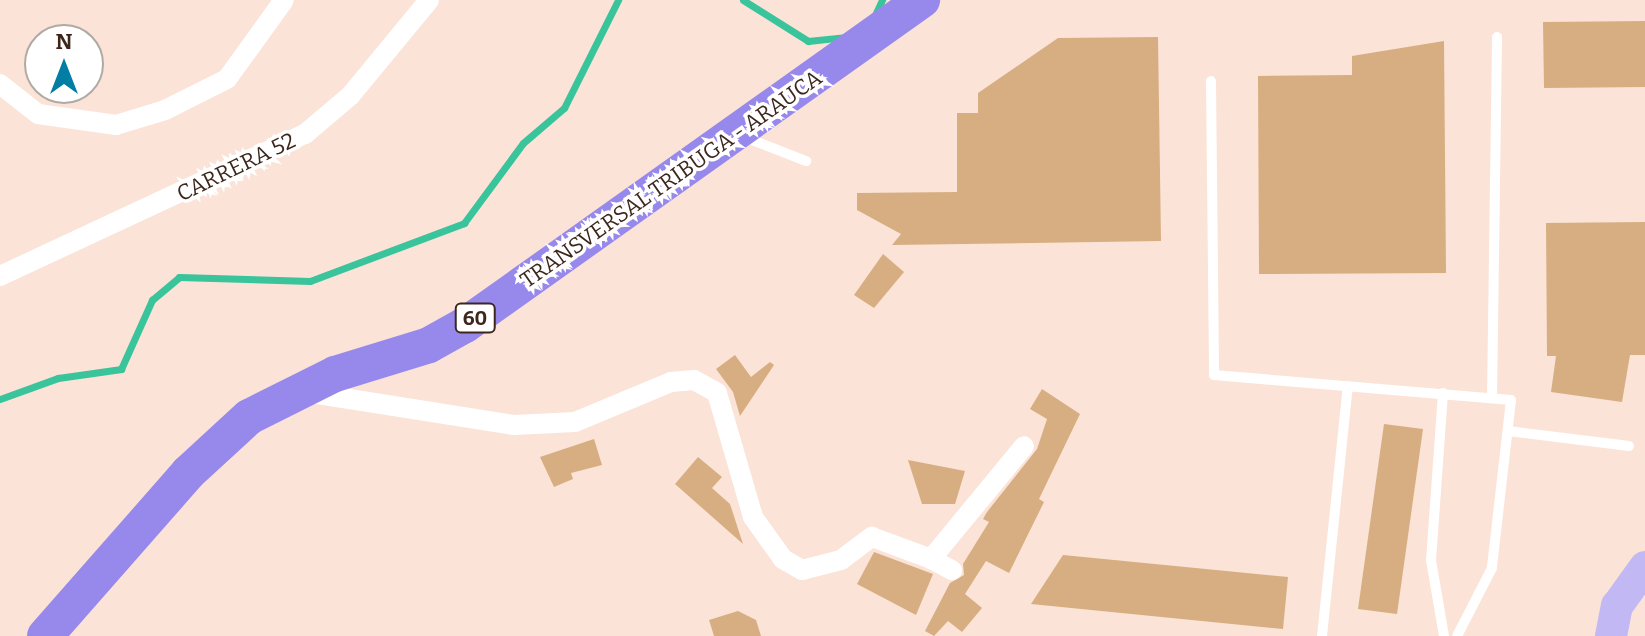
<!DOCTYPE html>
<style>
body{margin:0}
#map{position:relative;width:1645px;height:636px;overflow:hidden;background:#fbe3d7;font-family:Bitter,serif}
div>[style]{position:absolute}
.stream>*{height:7px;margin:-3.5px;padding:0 3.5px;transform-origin:3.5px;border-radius:3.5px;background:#39c49b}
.building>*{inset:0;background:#d7ae81}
.lane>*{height:10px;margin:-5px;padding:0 5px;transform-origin:5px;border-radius:5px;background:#fff}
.street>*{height:20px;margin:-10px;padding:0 10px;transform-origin:10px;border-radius:10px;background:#fff}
.primary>*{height:32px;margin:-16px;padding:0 16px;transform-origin:16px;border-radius:16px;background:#c1b8f4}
.highway>*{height:36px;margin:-18px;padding:0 18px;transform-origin:18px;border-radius:18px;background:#9789ec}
span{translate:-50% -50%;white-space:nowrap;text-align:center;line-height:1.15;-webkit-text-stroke:7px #fff;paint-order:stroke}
.shield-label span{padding:2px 6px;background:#fff;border:2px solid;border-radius:6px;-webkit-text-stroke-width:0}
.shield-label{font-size:20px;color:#3d271c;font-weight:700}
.street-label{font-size:22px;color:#3d271c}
.north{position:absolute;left:24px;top:24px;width:80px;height:80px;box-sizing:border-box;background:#fff;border:2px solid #b1a9a4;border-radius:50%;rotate:0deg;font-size:22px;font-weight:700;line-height:32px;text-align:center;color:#3d271c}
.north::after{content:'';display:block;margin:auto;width:28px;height:36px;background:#027da4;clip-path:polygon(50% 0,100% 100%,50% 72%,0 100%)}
</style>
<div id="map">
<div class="stream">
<i style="left:743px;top:0;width:77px;rotate:32.2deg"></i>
<i style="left:808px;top:41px;width:37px;rotate:-6deg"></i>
<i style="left:875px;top:15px;width:17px;rotate:-65deg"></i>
<i style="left:0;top:399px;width:62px;rotate:-19.9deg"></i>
<i style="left:58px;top:378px;width:64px;rotate:-8.1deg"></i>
<i style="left:121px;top:369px;width:76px;rotate:-65.8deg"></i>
<i style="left:152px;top:300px;width:35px;rotate:-40deg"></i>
<i style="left:179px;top:277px;width:131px;rotate:1.7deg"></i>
<i style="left:310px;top:281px;width:165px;rotate:-20.6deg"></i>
<i style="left:464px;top:223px;width:99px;rotate:-53.6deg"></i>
<i style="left:523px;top:143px;width:54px;rotate:-40.5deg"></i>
<i style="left:564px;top:108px;width:121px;rotate:-63.4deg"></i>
</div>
<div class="building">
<i style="clip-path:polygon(1645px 21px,1645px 87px,1544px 88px,1543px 22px)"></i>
<i style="clip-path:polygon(1158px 37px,1161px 241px,892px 245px,901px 234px,857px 210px,857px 193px,957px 192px,957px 113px,978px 113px,978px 93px,1058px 38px)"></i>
<i style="clip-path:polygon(1444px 41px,1446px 273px,1259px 274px,1258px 76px,1352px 75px,1352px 56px)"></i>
<i style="clip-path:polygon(1645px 222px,1645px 355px,1630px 355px,1622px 402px,1551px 392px,1556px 356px,1547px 356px,1546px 223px)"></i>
<i style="clip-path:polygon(883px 254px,904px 272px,874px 308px,854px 295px)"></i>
<i style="clip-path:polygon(735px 355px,751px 377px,770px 362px,774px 365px,740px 416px,733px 392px,716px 369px)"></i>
<i style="clip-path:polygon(1042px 389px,1080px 414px,1039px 499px,1044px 502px,1009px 573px,986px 561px,965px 594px,982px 608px,962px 632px,948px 621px,934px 636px,925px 631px,950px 583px,964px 575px,963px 564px,989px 522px,983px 519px,987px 512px,1037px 449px,1047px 419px,1030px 409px)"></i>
<i style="clip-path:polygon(1384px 424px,1423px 429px,1397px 614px,1358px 609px)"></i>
<i style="clip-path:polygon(594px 439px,602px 465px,571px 473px,573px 479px,554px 487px,540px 457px)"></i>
<i style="clip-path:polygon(698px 457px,722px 477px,712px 488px,730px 504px,743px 544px,675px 484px)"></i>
<i style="clip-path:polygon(908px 460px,965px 471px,955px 504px,922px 504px)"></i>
<i style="clip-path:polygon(874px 552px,933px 574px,916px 615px,857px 584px)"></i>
<i style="clip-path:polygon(1063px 555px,1288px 577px,1283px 629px,1031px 604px)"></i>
<i style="clip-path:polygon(738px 611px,756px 620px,761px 636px,714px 636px,709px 620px)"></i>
</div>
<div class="lane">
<i style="left:1211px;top:81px;width:294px;rotate:89.4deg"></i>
<i style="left:1214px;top:375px;width:298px;rotate:4.8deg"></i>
<i style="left:1511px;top:400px;width:169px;rotate:96.5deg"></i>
<i style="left:1492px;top:568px;width:76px;rotate:117.2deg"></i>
<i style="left:742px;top:136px;width:69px;rotate:21.3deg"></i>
<i style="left:1443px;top:393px;width:167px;rotate:94.1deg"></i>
<i style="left:1431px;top:560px;width:77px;rotate:80.3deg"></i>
<i style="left:1492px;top:398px;width:361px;rotate:-89.2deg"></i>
<i style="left:1508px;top:431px;width:122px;rotate:7.1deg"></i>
<i style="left:1322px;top:636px;width:251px;rotate:-84.1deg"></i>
</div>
<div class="street">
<i style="left:0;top:84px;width:48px;rotate:38.3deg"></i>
<i style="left:38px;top:114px;width:79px;rotate:8deg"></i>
<i style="left:116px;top:125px;width:51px;rotate:-17deg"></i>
<i style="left:165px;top:110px;width:69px;rotate:-26.6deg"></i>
<i style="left:227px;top:79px;width:97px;rotate:-54.2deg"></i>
<i style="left:0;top:276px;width:336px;rotate:-25deg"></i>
<i style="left:305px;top:134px;width:59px;rotate:-40.2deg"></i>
<i style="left:350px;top:96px;width:124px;rotate:-50.5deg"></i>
<i style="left:305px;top:392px;width:212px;rotate:9deg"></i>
<i style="left:514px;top:425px;width:61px;rotate:-2.8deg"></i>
<i style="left:575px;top:422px;width:104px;rotate:-22.6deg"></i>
<i style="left:671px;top:382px;width:23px;rotate:-5deg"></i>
<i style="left:694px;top:380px;width:26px;rotate:29deg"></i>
<i style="left:717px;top:393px;width:129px;rotate:73.8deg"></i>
<i style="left:753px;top:517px;width:52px;rotate:54.5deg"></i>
<i style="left:783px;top:559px;width:22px;rotate:30deg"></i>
<i style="left:802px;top:570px;width:40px;rotate:-14.4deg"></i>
<i style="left:841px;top:560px;width:39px;rotate:-37deg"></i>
<i style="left:872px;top:537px;width:63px;rotate:20.4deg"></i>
<i style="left:931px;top:559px;width:146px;rotate:-50.5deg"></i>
<i style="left:931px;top:559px;width:24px;rotate:28deg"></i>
</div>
<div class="primary">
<i style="left:1611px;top:636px;width:31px;rotate:-79deg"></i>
<i style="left:1617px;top:606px;width:48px;rotate:-54.3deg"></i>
</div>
<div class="highway">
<i style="left:45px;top:636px;width:217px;rotate:-48.7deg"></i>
<i style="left:188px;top:473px;width:83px;rotate:-42.6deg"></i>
<i style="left:249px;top:417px;width:96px;rotate:-26.6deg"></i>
<i style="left:335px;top:374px;width:98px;rotate:-17.1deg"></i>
<i style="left:429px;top:345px;width:41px;rotate:-29.1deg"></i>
<i style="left:465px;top:325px;width:561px;rotate:-35.42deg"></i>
</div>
<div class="shield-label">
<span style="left:475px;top:318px">60</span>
</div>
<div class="street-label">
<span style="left:236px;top:167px;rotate:-26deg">CARRERA 52</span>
<span style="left:671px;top:179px;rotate:-35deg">TRANSVERSAL TRIBUGA - ARAUCA</span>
</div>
<div class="north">N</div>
</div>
